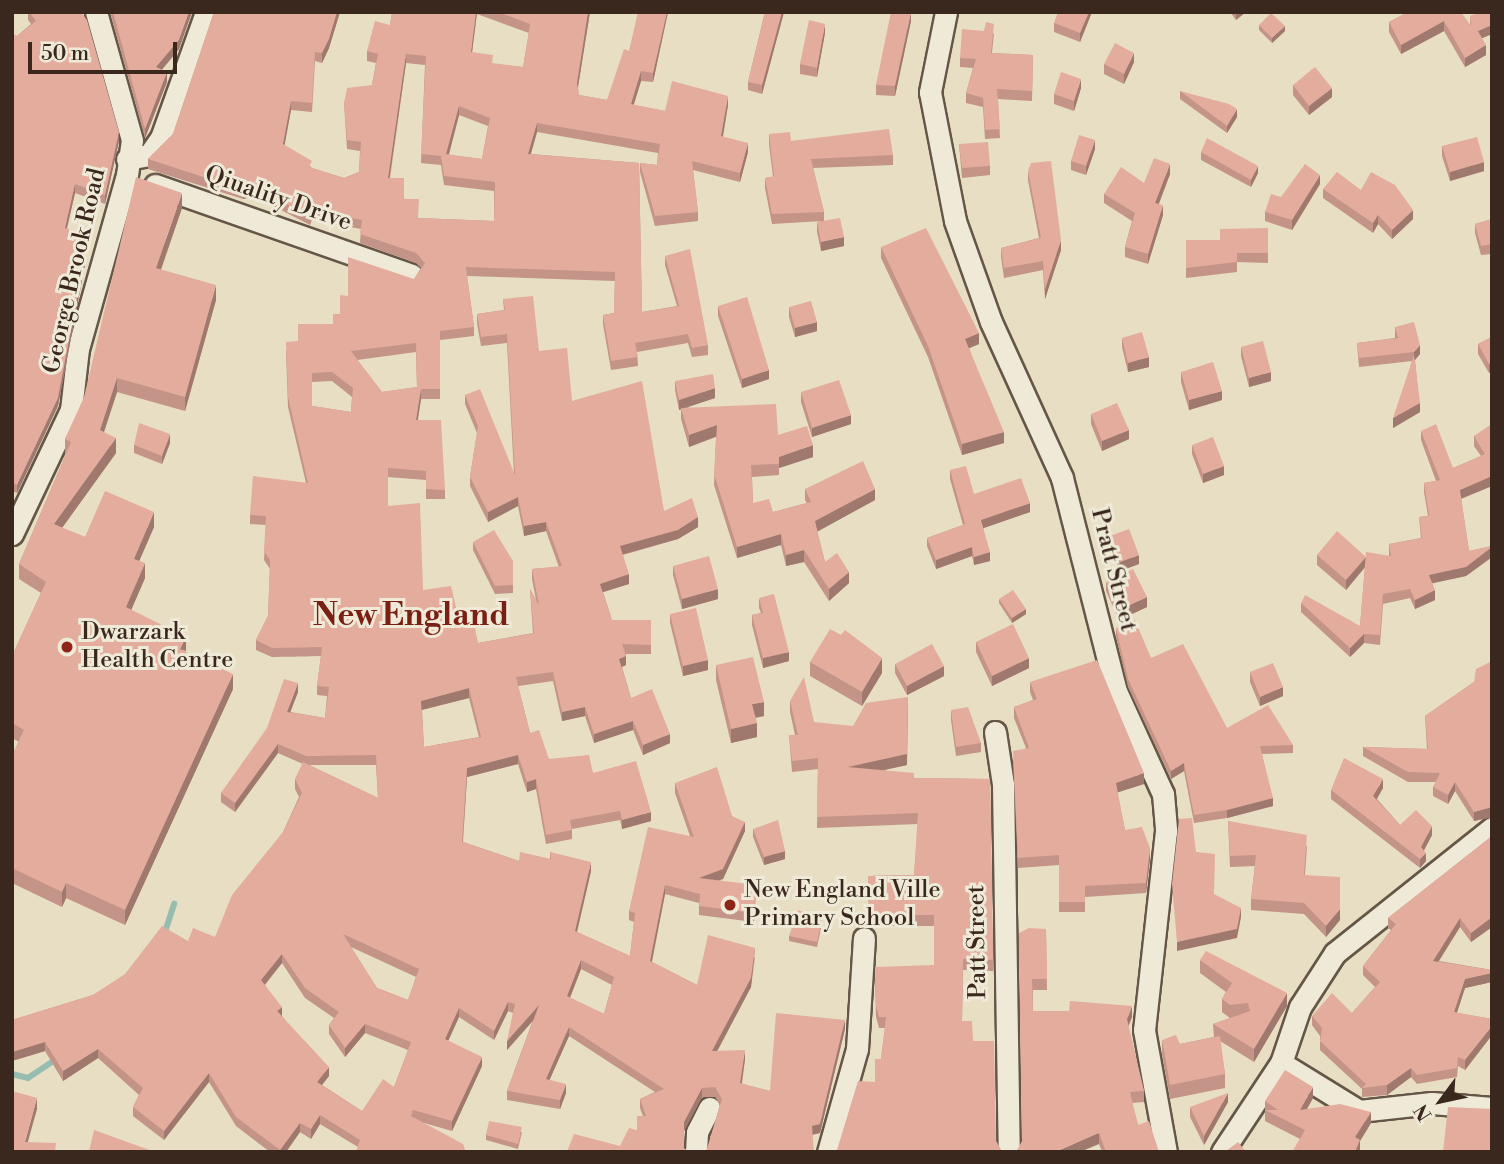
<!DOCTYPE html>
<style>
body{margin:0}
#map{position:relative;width:1504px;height:1164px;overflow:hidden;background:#e7dec3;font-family:"Libre Bodoni",serif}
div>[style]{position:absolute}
.stream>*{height:6px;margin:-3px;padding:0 3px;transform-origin:3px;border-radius:3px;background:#97bcb0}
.roads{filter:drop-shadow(2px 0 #655647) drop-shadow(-2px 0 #655647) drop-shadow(0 2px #655647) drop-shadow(0 -2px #655647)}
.minor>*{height:21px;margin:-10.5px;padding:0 10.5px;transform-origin:10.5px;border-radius:10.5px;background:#efead8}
.wall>*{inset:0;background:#c39487}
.shaded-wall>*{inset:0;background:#9f786e}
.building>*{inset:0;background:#e3ac9d}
.dots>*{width:19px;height:19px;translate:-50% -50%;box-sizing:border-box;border:4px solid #efead8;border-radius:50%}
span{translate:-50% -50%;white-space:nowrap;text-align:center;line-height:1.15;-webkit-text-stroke:6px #efead8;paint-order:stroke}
.street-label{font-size:24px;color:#3a281e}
.poi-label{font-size:24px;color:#3a281e}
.left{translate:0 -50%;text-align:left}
.district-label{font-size:32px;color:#7a1f14;font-weight:700}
.frame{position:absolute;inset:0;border:14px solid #3a281e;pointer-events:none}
.north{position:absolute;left:1406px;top:1066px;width:70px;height:70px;-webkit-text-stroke:5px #efead8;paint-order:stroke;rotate:237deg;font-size:19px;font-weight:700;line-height:28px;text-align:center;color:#3a281e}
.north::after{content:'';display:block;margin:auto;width:24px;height:32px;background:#3a281e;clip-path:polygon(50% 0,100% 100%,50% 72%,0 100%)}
.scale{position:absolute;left:28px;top:42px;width:149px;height:32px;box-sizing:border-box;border:4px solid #3a281e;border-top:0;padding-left:9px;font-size:21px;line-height:24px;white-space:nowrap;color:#3a281e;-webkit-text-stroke:5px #efead8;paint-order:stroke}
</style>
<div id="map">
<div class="stream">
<i style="left:164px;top:935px;width:33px;rotate:-72deg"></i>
<i style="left:12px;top:1074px;width:16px;rotate:14deg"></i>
<i style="left:28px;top:1078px;width:36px;rotate:-34deg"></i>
</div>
<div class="roads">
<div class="minor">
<i style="left:946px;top:12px;width:82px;rotate:101.3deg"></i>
<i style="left:930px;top:92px;width:131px;rotate:79deg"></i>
<i style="left:955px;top:221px;width:107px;rotate:70.4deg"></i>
<i style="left:991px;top:322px;width:171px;rotate:65.5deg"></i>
<i style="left:1062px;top:478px;width:220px;rotate:75.8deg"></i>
<i style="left:1116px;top:691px;width:113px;rotate:65.5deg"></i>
<i style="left:1163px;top:794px;width:37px;rotate:85deg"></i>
<i style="left:1166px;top:831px;width:200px;rotate:96.3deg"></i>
<i style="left:1144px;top:1030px;width:124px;rotate:79.8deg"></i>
<i style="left:127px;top:159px;width:22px;rotate:-10deg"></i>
<i style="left:149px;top:155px;width:21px;rotate:-55deg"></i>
<i style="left:161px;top:138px;width:134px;rotate:-70.3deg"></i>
<i style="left:155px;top:185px;width:272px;rotate:19.3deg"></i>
<i style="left:12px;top:534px;width:137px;rotate:-64.6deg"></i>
<i style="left:71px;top:410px;width:61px;rotate:-83.5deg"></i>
<i style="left:78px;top:349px;width:181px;rotate:-74.3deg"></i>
<i style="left:127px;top:175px;width:35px;rotate:-82deg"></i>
<i style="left:132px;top:140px;width:133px;rotate:-105.7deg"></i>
<i style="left:995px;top:732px;width:53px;rotate:81.3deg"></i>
<i style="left:1003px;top:784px;width:368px;rotate:89.1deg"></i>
<i style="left:1281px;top:1063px;width:92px;rotate:31.6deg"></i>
<i style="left:1359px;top:1111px;width:73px;rotate:-6.3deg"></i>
<i style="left:1432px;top:1103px;width:60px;rotate:4.8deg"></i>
<i style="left:696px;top:1152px;width:20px;rotate:-87deg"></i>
<i style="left:697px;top:1132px;width:27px;rotate:-63deg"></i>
<i style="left:828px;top:1152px;width:107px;rotate:-74.3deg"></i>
<i style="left:857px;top:1049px;width:111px;rotate:-86.4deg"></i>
<i style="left:1222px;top:1152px;width:107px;rotate:-56.5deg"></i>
<i style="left:1281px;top:1063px;width:59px;rotate:-71.3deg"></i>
<i style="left:1300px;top:1007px;width:64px;rotate:-57.1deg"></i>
<i style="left:1335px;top:953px;width:201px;rotate:-38.5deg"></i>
</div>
</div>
<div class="wall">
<i style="clip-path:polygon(28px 12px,81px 12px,119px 141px,105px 204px,75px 193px,67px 228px,80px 240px,77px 254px,85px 265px,58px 406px,17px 493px,12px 491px,12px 34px,17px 36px,31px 24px,28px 20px)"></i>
<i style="clip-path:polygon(110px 12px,192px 12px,179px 49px,161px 70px,167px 82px,145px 138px)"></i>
<i style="clip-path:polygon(evenodd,214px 12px,340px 12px,329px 48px,322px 63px,315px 61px,312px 112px,291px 110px,284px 145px,312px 168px,344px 178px,359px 172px,360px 151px,347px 149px,344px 103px,372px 85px,376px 63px,367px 61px,367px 51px,390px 25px,392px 12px,590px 12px,578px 88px,579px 95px,607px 100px,629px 51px,668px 12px,653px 82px,641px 81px,633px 105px,665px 111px,728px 105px,723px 137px,748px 152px,740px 182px,693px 170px,698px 212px,698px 221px,655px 226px,640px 172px,640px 163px,657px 165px,658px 153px,537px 132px,531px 154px,639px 163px,642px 312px,677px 306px,665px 265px,665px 256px,708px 345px,708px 355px,692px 357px,688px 343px,637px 352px,638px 366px,611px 370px,603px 324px,603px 315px,614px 313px,615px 281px,467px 276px,474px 327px,474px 336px,440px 340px,440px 399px,421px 399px,418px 420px,445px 490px,445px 499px,426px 499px,426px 480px,388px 477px,388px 506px,423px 590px,459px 620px,478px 643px,533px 633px,530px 589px,536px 600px,532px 579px,532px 569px,559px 567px,546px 531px,524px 536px,518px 506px,488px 522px,470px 486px,470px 477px,477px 433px,465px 404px,465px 395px,514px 474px,507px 343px,481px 346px,477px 323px,477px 314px,504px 310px,503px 299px,572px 401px,664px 511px,698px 527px,678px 539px,623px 555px,629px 584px,603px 592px,612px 620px,651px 620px,651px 654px,626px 654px,626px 665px,622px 667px,631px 698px,670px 743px,643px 755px,633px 730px,594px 743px,585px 716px,562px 721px,553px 681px,518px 686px,530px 733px,549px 759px,593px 773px,651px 821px,622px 829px,620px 820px,572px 829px,572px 839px,546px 844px,536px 789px,527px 792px,518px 764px,467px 777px,463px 842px,519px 861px,550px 859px,550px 852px,591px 871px,577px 932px,630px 956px,634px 922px,629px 920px,629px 911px,690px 836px,675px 793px,675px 783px,732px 816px,745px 831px,723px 879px,719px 880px,756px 894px,754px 922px,699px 915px,699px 903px,665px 894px,652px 962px,697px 985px,755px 957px,751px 987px,717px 1051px,745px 1059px,742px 1084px,770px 1091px,845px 1029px,820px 1133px,707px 1149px,720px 1105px,715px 1097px,702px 1097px,684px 1131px,620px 1146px,637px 1130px,643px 1116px,640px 1108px,640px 1099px,655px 1092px,569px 1036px,549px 1080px,566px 1093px,560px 1109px,507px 1100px,507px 1091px,533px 1020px,507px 1050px,513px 1013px,508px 1011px,494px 1040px,459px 1017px,448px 1041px,482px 1066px,452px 1131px,424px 1123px,358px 1147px,320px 1124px,311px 1139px,300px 1132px,286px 1152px,270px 1152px,236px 1126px,209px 1082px,164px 1140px,133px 1116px,133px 1107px,139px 1095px,98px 1058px,63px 1081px,45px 1051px,12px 1061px,12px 1020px,93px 995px,188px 941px,215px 937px,283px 832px,299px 797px,295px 789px,295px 779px,303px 764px,278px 753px,235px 812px,221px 802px,221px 793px,298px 692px,290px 712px,325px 718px,327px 696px,317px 695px,317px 686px,321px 656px,272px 657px,256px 650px,256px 640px,268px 616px,270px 569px,264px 560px,266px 525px,250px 524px,250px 515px,306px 483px,288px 407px,286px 351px,298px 341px,333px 324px,340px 314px,348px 296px,414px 279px,421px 268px,416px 263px,360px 243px,361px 229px,312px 220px,310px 225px,254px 196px,243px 199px,148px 169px,148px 159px,173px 134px,214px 12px,477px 14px,529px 33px,523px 67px,493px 64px,472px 52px,477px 14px,214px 12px,406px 63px,425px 65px,421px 163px,441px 165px,444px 185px,494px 191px,494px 221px,418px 218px,390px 178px,406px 63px,214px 12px,459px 115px,488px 126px,482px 159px,449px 155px,459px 115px,214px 12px,416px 352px,417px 387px,382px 392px,357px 360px,416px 352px,214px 12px,332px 381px,352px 397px,351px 412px,312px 406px,312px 382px,332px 381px,214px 12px,469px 698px,479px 737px,424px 747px,422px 710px,469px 698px,214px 12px,309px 765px,376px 765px,378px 798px,309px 765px,214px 12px,351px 947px,416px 977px,408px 1000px,377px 988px,351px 947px,214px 12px,282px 963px,305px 998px,334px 1018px,329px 1025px,329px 1034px,345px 1057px,365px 1033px,408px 1050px,394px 1087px,362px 1111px,322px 1085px,329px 1076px,282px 1016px,265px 985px,282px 963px,214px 12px,581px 969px,612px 985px,604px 1014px,570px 998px,581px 969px)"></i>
<i style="clip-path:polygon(765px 12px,784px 12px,762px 94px,748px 90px,748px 82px)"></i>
<i style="clip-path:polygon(1092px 12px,1080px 42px,1054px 32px,1054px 23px)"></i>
<i style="clip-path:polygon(1230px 12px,1246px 12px,1236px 20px)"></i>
<i style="clip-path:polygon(1408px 12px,1470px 25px,1470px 16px,1492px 12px,1492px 34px,1482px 38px,1486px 55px,1465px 67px,1444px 31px,1401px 54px,1389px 32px,1389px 22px)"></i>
<i style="clip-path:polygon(911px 21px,895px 96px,876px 95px,876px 85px)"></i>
<i style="clip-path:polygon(1259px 25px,1285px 31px,1272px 43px,1259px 30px)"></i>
<i style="clip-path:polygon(825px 33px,817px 77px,800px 74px,800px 64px)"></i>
<i style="clip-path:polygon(994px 33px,992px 53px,1033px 55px,1032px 101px,998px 99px,1000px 138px,985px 139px,983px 107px,966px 103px,966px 93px,973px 68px,960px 67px,960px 58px)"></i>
<i style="clip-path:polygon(1134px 62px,1124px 84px,1104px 74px,1104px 64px)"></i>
<i style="clip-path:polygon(1293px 85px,1332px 97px,1309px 115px,1293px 95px)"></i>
<i style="clip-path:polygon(1081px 88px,1074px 111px,1054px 104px,1054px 94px)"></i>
<i style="clip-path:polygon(1180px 91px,1237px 117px,1227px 133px,1180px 99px)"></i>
<i style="clip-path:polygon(769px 134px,791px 141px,893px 155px,893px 165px,813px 168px,824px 212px,824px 221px,844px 246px,821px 251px,817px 232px,817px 222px,822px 221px,772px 224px,765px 188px,765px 178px,773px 177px,769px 144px)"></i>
<i style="clip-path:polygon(959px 144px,990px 166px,990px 175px,962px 178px)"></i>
<i style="clip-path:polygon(1442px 146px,1484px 171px,1450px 181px,1442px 156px)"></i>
<i style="clip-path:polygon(1095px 149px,1086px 175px,1071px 170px,1071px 161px)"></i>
<i style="clip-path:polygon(1201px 152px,1258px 173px,1251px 187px,1201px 160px)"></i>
<i style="clip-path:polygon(1028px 171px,1061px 250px,1045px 299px,1043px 270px,1004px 278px,1001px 257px,1001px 248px,1039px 238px,1028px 180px)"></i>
<i style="clip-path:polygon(1170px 174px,1159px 204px,1163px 215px,1148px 264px,1125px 257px,1125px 247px,1132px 221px,1104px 203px,1104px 194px,1144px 183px)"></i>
<i style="clip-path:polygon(1320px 184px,1292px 230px,1265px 221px,1265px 212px,1281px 197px)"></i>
<i style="clip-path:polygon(1323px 189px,1361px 190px,1413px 219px,1392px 239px,1378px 224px,1373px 233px,1323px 198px)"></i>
<i style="clip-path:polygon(182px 208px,161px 270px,216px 300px,185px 411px,117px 392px,104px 432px,116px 453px,62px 528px,85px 537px,154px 527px,139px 561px,145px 578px,131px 610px,233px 689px,125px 925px,66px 898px,62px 907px,12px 883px,12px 755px,19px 742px,12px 738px,12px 656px,41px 593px,19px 579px,19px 564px,66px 454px,65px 454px,65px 439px)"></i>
<i style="clip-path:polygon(1492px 219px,1492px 254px,1481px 255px,1475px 233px,1475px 224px)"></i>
<i style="clip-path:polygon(1268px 228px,1268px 263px,1237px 262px,1237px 272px,1186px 278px,1186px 240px,1220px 240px)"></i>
<i style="clip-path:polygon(881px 247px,979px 344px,969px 348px,1004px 443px,962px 455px,928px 357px,881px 258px)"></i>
<i style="clip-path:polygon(718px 306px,769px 379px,742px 388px,718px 316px)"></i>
<i style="clip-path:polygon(789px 307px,817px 331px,795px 337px,789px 317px)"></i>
<i style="clip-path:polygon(1395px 327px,1420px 354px,1415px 360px,1420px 412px,1393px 428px,1412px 361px,1359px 367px,1357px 343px,1395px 338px)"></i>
<i style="clip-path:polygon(1492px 337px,1489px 373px,1478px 354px,1478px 344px)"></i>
<i style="clip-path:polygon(1122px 338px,1149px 367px,1128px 372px,1122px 347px)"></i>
<i style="clip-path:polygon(1241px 347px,1271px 381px,1249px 387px,1241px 356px)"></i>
<i style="clip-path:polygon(1181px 372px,1222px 400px,1189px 410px,1181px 382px)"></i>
<i style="clip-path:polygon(675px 381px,715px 398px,687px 407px,778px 435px,813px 457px,779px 468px,779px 475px,752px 477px,753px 503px,773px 512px,807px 503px,805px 500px,805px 489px,875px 500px,817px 531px,825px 562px,849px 583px,829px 601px,804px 562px,786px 566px,781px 545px,737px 558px,714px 485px,716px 437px,689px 447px,681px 419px,681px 409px,679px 410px,675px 390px)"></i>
<i style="clip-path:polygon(801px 392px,851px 424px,812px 437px,801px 402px)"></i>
<i style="clip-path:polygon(1091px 414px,1129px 439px,1102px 451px,1091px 424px)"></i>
<i style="clip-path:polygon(1492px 428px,1492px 486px,1461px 499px,1469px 551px,1492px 546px,1492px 557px,1466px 576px,1432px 583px,1435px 600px,1415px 609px,1410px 598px,1383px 604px,1380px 645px,1364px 643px,1350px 657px,1301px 612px,1301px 603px,1360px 626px,1365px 567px,1346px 590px,1317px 565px,1317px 555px,1366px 557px,1389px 556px,1389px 544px,1421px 538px,1419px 517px,1428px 516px,1424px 492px,1424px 483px,1436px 481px,1421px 440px,1421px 431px,1453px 468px,1481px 456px,1474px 446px,1474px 436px)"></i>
<i style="clip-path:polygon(170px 443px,162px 464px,134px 453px,134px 445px)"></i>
<i style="clip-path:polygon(1192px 445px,1224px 475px,1203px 483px,1192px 454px)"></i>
<i style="clip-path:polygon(950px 470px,974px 494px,1030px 512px,983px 528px,990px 561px,974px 565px,972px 556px,936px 569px,927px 546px,927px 538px,963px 525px,950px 479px)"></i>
<i style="clip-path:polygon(1110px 536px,1139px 564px,1120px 571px,1110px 545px)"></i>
<i style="clip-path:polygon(473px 542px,513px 561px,513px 593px,495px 594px,473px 550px)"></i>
<i style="clip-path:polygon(673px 566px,718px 599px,682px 609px,673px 575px)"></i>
<i style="clip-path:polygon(1106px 582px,1147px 607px,1119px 620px,1106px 591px)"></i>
<i style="clip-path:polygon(759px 598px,789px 661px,763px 668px,752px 625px,752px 615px,761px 613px,759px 608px)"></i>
<i style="clip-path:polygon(999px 599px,1026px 614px,1012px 623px,999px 603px)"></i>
<i style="clip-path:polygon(670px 614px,708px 670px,683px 676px,670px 623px)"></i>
<i style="clip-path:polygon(1116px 628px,1151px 658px,1227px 728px,1293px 745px,1293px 753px,1262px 754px,1273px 806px,1227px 818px,1194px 823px,1184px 771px,1171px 779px,1128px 687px,1116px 636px)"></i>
<i style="clip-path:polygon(976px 642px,1029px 668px,992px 686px,976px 652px)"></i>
<i style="clip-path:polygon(810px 662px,882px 673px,862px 706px,810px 676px)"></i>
<i style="clip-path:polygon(895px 664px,944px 676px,907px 695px,895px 673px)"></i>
<i style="clip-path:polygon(716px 665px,764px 716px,756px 718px,757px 737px,731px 743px,716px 680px)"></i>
<i style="clip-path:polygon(1492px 665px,1492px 817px,1474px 821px,1455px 791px,1448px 804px,1433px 796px,1433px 787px,1436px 782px,1408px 782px,1363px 756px,1363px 747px,1427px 749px,1425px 716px,1474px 682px)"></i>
<i style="clip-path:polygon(1250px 672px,1283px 696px,1260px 706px,1250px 682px)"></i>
<i style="clip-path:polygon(1030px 682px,1144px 784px,1117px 792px,1125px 830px,1150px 859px,1146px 893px,1085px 897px,1085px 912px,1059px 912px,1059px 865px,1018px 868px,1013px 761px,1026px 748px,1014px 718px,1014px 707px,1033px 700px,1030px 692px)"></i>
<i style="clip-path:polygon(790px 701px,814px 722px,907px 765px,883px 770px,914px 778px,990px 779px,993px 971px,963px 970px,962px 1021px,973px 1041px,996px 1141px,1002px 1152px,837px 1152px,875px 1082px,881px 1059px,885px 1028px,879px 1028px,876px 1017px,875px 978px,934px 965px,934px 926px,869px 926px,868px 876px,914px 875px,918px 824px,817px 828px,818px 769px,792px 772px,789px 735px,795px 735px,790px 712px)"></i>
<i style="clip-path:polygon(951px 710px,981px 743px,981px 752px,956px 756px,951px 720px)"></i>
<i style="clip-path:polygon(1383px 788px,1377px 799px,1400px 825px,1432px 835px,1424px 850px,1426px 861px,1420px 868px,1331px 799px,1331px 790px)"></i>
<i style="clip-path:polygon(1228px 821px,1307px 846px,1305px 875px,1340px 920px,1326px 937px,1304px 914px,1251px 910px,1251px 899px,1255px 866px,1230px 867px)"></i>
<i style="clip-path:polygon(753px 829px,785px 859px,764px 865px,753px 837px)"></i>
<i style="clip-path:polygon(1492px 836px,1492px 927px,1471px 942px,1460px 927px,1439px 961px,1492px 970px,1492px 982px,1465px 988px,1457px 1013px,1492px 1019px,1492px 1035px,1465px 1070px,1458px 1066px,1457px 1077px,1417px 1084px,1411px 1077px,1387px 1095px,1362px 1097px,1362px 1089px,1320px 1050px,1320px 1036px,1312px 1025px,1312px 1016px,1352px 1013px,1375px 987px,1363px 975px,1363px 966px,1391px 930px,1388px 928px,1388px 918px)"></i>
<i style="clip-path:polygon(822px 924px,817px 947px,789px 941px,789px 936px)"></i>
<i style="clip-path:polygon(1046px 929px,1047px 990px,1033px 990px,1033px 1011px,1132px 1017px,1128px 1026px,1144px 1091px,1144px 1102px,1132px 1103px,1138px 1125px,1159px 1152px,1102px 1152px,1099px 1144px,1022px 1142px,1019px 933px)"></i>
<i style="clip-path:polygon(1200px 960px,1287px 1006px,1254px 1062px,1220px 1041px,1225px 1074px,1225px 1088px,1170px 1099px,1162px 1054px,1162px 1040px,1180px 1044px,1214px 1037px,1213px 1024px,1230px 1018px,1222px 1012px,1222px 999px,1226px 992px,1200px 973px)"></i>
<i style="clip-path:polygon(1313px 1098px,1307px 1109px,1371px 1123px,1360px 1141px,1360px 1151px,1300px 1139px,1265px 1121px,1265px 1101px)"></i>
<i style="clip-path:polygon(1228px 1102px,1204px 1145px,1190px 1117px,1190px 1107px)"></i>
<i style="clip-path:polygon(522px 1132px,518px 1149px,486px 1140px,486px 1135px)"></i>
</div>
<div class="shaded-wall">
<i style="clip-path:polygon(189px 12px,192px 12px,179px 49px,156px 77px,156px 67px)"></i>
<i style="clip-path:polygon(337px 12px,340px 12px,329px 48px,322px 63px,322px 53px)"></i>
<i style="clip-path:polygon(476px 12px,477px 12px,471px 61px,471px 52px)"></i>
<i style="clip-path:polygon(588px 12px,590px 12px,577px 92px,577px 83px)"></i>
<i style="clip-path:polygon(667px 12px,668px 12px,653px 82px,653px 73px)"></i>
<i style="clip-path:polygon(782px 12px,784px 12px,762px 94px,762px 85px)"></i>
<i style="clip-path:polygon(911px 12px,911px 21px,895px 96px,895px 86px)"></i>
<i style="clip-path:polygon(1089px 12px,1092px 12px,1080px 42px,1080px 33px)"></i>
<i style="clip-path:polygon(1236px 12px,1246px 12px,1236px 20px)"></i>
<i style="clip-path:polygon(1444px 21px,1444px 31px,1401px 54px,1401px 45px)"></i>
<i style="clip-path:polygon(825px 24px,825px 33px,817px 77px,817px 68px)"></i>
<i style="clip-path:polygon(1492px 25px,1492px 34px,1478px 40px,1478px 31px)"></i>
<i style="clip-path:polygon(1285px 26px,1285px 31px,1272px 43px,1272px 38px)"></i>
<i style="clip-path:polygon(1486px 45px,1486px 55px,1465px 67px,1465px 58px)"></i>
<i style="clip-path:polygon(1134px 53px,1134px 62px,1124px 84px,1124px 74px)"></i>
<i style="clip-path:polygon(406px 54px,406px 63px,388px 187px,388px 178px)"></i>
<i style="clip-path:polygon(641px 71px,641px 81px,631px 114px,631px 104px)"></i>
<i style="clip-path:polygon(167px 72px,167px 82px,145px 138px,145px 129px)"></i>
<i style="clip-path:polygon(1081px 79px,1081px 88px,1074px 111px,1074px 101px)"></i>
<i style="clip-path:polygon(1332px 88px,1332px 97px,1309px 115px,1309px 106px)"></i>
<i style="clip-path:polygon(728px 96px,728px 105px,721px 146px,721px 136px)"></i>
<i style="clip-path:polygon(291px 101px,291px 110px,283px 154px,283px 144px)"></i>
<i style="clip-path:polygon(459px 106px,459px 115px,446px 164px,446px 154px)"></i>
<i style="clip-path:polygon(1237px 109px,1237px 117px,1227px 133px,1227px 126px)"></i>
<i style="clip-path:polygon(537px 123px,537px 132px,528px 163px,528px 154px)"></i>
<i style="clip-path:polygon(119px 132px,119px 141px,105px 204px,105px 195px)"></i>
<i style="clip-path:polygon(1095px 140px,1095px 149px,1086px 175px,1086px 166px)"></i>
<i style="clip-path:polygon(748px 143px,748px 152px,740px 182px,740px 173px)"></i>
<i style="clip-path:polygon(1484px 162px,1484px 171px,1450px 181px,1450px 172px)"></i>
<i style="clip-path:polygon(1170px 164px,1170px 174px,1155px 213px,1155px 203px)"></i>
<i style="clip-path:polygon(1258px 166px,1258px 173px,1251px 187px,1251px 180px)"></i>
<i style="clip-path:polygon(1320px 175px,1320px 184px,1292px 230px,1292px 220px)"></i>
<i style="clip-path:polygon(75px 184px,75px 193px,65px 236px,65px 228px)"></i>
<i style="clip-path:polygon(254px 187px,254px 196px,243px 199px,243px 190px)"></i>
<i style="clip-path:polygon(182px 193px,182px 208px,156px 283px,156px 268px)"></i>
<i style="clip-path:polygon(1163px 205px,1163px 215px,1148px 264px,1148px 254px)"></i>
<i style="clip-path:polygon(1413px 210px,1413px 219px,1392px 239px,1392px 230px)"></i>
<i style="clip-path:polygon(1378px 215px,1378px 224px,1373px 233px,1373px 223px)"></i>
<i style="clip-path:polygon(80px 232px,80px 240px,75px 262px,75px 254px)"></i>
<i style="clip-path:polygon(844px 237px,844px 246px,821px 251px,821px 242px)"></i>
<i style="clip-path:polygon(1061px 240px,1061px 250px,1045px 299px,1045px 289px)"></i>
<i style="clip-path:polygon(85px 256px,85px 265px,58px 406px,17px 493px,17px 485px)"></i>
<i style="clip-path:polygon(216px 285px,216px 300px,185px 411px,185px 397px)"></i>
<i style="clip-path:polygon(817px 322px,817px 331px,795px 337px,795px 328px)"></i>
<i style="clip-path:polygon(979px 333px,979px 344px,965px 350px,965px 339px)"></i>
<i style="clip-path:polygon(1420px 345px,1420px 354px,1414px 361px,1414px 352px)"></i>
<i style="clip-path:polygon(1149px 357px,1149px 367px,1128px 372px,1128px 363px)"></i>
<i style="clip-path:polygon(1492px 362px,1492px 372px,1489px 373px,1489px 364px)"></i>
<i style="clip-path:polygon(769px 370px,769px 379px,742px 388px,742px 379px)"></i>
<i style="clip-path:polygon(1271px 372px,1271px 381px,1249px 387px,1249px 378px)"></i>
<i style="clip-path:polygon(117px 378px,117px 392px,100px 444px,100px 430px)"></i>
<i style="clip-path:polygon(715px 388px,715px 398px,679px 410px,679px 400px)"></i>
<i style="clip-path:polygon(421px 389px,421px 399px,416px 429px,416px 420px)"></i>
<i style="clip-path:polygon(1222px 391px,1222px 400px,1189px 410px,1189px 400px)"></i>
<i style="clip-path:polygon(1420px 403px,1420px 412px,1393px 428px,1393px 418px)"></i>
<i style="clip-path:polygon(851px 415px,851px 424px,812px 437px,812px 428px)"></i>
<i style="clip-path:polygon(717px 425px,717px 436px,689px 447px,689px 435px)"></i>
<i style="clip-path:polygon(1129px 430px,1129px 439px,1102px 451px,1102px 441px)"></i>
<i style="clip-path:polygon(1004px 432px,1004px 443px,962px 455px,962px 444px)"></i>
<i style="clip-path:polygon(170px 434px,170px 443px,162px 464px,162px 456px)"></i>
<i style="clip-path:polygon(116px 438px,116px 453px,54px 539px,54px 524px)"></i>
<i style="clip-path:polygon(813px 445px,813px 457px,779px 468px,779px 457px)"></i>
<i style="clip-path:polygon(1224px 466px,1224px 475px,1203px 483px,1203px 474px)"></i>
<i style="clip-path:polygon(1492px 476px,1492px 486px,1460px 499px,1460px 490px)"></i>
<i style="clip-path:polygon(875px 489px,875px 500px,815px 533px,815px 521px)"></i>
<i style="clip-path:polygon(518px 497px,518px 506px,488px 522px,488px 512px)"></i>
<i style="clip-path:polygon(1030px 503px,1030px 512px,981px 529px,981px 520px)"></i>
<i style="clip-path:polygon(154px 512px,154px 527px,134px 573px,134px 559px)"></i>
<i style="clip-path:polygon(698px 517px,698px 527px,678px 539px,620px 555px,620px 546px)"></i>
<i style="clip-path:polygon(546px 522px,546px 531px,524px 536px,524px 526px)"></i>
<i style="clip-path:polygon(781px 534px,781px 545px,737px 558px,737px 547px)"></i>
<i style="clip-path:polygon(972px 547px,972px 556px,936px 569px,936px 560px)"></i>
<i style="clip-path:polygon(1492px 547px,1492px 557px,1466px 576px,1429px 584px,1429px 575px)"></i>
<i style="clip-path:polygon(804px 550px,804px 562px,786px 566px,786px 555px)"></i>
<i style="clip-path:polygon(990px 552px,990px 561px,974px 565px,974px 557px)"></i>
<i style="clip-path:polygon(1139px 555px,1139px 564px,1120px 571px,1120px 562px)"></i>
<i style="clip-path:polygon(1366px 557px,1366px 566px,1346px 590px,1346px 580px)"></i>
<i style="clip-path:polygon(145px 563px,145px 578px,126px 622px,126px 607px)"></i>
<i style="clip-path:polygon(849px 572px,849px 583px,829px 601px,829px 589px)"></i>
<i style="clip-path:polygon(629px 574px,629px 584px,600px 593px,600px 584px)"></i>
<i style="clip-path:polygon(718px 589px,718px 599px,682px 609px,682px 599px)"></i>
<i style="clip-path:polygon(1435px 590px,1435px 600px,1415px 609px,1415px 600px)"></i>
<i style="clip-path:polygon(1147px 597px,1147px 607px,1119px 620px,1119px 610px)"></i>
<i style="clip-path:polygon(1026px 609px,1026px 614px,1012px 623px,1012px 618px)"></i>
<i style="clip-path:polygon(1364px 634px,1364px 643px,1350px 657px,1350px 648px)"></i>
<i style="clip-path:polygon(186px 637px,186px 651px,180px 649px)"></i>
<i style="clip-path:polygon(789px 652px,789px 661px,763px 668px,763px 658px)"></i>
<i style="clip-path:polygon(626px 656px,626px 665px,619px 668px,619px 659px)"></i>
<i style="clip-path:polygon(882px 658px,882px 673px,862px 706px,862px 692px)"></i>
<i style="clip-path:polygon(1029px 658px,1029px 668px,992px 686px,992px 676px)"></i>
<i style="clip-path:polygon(708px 660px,708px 670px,683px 676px,683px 666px)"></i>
<i style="clip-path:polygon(944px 666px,944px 676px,907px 695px,907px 686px)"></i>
<i style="clip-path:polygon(233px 674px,233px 689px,125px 925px,125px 910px)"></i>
<i style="clip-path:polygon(298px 683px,298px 692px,287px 721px,287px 712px)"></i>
<i style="clip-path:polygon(1283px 687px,1283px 696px,1260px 706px,1260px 697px)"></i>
<i style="clip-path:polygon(469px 688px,469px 698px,421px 710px,421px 701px)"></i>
<i style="clip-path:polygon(908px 697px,907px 765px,848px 778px,848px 767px)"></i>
<i style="clip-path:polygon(764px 702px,764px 716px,752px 718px,752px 704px)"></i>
<i style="clip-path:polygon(585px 707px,585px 716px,562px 721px,562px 712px)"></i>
<i style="clip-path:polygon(633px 721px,633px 730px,594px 743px,594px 734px)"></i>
<i style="clip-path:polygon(757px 723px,757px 737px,731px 743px,731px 729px)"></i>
<i style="clip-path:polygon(670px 734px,670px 743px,643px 755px,643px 745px)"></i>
<i style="clip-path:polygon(278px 744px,278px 753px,235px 812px,235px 803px)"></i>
<i style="clip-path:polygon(518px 755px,518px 764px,467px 777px,462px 851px,467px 768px)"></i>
<i style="clip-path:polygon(1184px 763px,1184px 771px,1171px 779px,1171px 771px)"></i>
<i style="clip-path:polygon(1144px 773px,1144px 784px,1116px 793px,1116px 783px)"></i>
<i style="clip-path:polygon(536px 779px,536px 789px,527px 792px,527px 782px)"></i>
<i style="clip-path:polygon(1383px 779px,1383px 788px,1373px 805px,1373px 796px)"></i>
<i style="clip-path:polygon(1455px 782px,1455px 791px,1448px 804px,1448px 795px)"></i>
<i style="clip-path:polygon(1273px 798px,1273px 806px,1227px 818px,1227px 810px)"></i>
<i style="clip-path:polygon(1492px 807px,1492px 817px,1474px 821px,1474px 812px)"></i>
<i style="clip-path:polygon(651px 812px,651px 821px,622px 829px,622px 820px)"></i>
<i style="clip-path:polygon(745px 822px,745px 831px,723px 879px,699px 887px,699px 878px)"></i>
<i style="clip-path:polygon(1432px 826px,1432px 835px,1421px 856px,1421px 847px)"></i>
<i style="clip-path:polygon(1150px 848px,1150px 859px,1146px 893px,1146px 883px)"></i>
<i style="clip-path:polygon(785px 851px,785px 859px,764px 865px,764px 857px)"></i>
<i style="clip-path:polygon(1426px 853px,1426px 861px,1420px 868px,1420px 859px)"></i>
<i style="clip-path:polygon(591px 862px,591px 871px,575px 940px,575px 931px)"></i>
<i style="clip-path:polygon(66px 883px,66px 898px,62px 907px,62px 892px)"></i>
<i style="clip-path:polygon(665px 885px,665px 894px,650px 970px,650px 961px)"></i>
<i style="clip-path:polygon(1241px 908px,1241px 917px,1237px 938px,1177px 951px,1177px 942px)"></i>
<i style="clip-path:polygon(1340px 909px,1340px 920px,1326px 937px,1326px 926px)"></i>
<i style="clip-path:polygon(1492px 917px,1492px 927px,1471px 942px,1471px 933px)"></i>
<i style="clip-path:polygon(1460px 918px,1460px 927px,1433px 970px,1433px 961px)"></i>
<i style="clip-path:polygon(755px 948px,751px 987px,712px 1061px,712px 1051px)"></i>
<i style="clip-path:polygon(282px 954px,282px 963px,261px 989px,261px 980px)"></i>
<i style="clip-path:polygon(581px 960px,581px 969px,567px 1005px,567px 996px)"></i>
<i style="clip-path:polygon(1492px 973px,1492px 982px,1465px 988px,1454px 1021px,1454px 1012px,1465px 979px)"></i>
<i style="clip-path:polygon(1287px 993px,1287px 1006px,1254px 1062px,1254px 1049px)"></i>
<i style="clip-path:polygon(508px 1002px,508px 1011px,494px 1040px,494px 1031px)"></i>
<i style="clip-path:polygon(539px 1005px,539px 1014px,507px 1050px,507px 1041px)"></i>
<i style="clip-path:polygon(1132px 1006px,1132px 1017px,1127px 1030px,1127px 1019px)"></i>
<i style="clip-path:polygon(282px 1007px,282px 1016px,277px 1011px)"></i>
<i style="clip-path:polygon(459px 1008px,459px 1017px,445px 1048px,445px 1039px)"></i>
<i style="clip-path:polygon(845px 1020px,845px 1029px,820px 1133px,812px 1135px,812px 1126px)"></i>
<i style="clip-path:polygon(365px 1024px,365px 1033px,345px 1057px,345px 1048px)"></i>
<i style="clip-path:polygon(1492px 1026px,1492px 1035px,1465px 1070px,1465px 1060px)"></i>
<i style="clip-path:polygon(569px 1027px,569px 1036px,546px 1088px,546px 1079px)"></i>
<i style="clip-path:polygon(45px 1042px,45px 1051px,12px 1061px,12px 1052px)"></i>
<i style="clip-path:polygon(98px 1049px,98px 1058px,63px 1081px,63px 1071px)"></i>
<i style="clip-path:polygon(745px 1050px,745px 1059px,740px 1093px,740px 1083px)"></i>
<i style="clip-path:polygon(482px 1057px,482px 1066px,452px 1131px,452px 1121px)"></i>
<i style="clip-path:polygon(329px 1067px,329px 1076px,317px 1091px,317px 1082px)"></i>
<i style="clip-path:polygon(1411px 1068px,1411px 1077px,1387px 1095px,1387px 1085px)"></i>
<i style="clip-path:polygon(209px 1073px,209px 1082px,164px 1140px,164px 1131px)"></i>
<i style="clip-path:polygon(566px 1084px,566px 1093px,560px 1109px,560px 1100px)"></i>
<i style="clip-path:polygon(1313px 1087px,1313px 1098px,1300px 1121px,1300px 1110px)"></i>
<i style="clip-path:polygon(702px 1088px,702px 1097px,684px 1131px,684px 1122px)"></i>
<i style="clip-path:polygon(1228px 1093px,1228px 1102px,1204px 1145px,1204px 1136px)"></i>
<i style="clip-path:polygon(37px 1098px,37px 1109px,25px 1152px,25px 1142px)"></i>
<i style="clip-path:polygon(1371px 1112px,1371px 1123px,1360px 1141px,1360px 1152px,1355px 1152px,1355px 1137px)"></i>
<i style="clip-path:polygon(320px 1115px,320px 1124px,311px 1139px,311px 1129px)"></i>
<i style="clip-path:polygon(300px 1123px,300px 1132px,286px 1152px,280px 1152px,280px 1150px)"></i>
<i style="clip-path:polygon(1099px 1133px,1099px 1144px,1080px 1152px,1055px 1152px)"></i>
</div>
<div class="building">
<i style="clip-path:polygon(29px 12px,81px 12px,87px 20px,119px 132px,105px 195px,75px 184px,65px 228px,80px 232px,75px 254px,85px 256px,58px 398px,17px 485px,12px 482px,12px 34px,17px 36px,36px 21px)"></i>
<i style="clip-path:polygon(113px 12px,189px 12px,179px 40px,156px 67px,167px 72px,145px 129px)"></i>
<i style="clip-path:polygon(evenodd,214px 12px,337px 12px,329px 39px,322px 53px,315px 52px,312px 103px,291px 101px,283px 144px,312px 161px,309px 167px,344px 178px,359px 172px,361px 142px,347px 140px,344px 103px,347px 88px,372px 85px,378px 54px,367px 51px,375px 21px,390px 25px,392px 12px,476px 12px,471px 52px,493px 55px,492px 63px,523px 67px,530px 24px,498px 12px,588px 12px,577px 83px,579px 95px,607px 100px,624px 49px,629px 51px,638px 12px,667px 12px,653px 73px,641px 71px,631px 104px,665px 111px,672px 81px,728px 96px,721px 136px,748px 143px,740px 173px,692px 161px,698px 212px,655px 216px,640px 163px,657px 165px,660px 144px,537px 123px,528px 154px,639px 163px,642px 312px,679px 306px,665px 256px,690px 249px,708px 345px,692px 348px,688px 334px,635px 343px,638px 357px,611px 361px,603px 315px,614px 313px,615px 272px,466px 267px,474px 327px,440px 331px,440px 389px,421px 389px,416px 420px,441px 420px,445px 490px,426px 489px,426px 471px,388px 468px,388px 506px,420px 503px,423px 590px,451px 586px,459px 620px,473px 618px,478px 643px,534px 633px,530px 589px,539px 605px,532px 569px,562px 566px,546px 522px,524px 526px,518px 497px,488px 512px,470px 477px,478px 426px,465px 395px,480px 389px,515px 475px,507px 334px,481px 337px,477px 314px,505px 310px,503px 299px,533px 296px,539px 351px,567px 348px,572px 401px,642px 381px,664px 511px,692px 498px,698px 517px,678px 530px,620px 546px,629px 574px,600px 584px,612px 620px,651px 620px,651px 645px,622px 644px,626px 656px,619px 659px,631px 698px,652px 689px,670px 734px,643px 745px,633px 721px,594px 734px,585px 707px,562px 712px,553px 672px,516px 677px,530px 733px,539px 730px,549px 759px,589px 755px,593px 773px,636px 761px,651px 812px,622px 820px,620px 811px,570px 820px,572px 830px,546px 835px,536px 779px,527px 782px,518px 755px,467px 768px,462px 842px,519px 861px,520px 852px,551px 859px,550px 852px,591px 862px,575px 931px,630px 956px,635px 913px,629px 911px,648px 827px,694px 837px,675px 783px,717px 767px,732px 816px,745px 822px,723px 869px,699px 878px,756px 885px,754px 913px,699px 906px,700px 894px,665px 885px,650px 961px,697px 985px,708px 935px,755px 948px,751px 978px,712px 1051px,745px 1050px,740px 1083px,770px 1091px,776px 1013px,845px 1020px,820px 1124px,812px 1126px,814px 1152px,703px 1152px,707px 1149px,722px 1099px,715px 1087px,702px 1088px,684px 1122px,684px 1148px,689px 1152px,567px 1152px,574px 1134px,620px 1146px,629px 1128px,637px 1130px,637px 1116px,646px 1116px,640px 1099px,664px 1089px,569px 1027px,546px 1079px,566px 1084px,560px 1100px,507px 1091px,539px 1005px,507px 1041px,515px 1004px,508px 1002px,494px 1031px,459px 1008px,445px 1039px,482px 1057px,452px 1121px,413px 1110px,411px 1116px,463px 1144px,466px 1152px,356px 1152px,360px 1140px,320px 1115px,311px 1129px,300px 1123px,280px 1150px,236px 1117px,209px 1073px,164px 1131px,133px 1107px,143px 1088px,98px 1049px,63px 1071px,45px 1042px,12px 1052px,12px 1020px,93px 995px,125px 974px,162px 926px,188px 941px,193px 928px,215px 937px,232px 895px,283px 832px,302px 793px,295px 779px,303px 762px,378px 798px,376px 755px,306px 756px,278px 744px,235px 803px,221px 793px,267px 728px,284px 679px,298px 683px,287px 712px,325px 718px,329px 687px,317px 686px,322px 647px,272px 648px,256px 640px,268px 616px,270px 560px,264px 551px,266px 516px,250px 515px,253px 476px,308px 483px,288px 397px,286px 342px,298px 341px,298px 324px,333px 324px,333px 314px,340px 314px,340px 295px,348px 296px,348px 257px,414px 279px,425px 263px,416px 253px,360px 234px,362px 220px,312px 211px,310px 216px,254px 187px,243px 190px,148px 159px,173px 134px,214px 12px,406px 54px,426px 56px,421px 154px,441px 156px,444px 176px,495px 182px,494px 221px,418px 218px,419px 199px,404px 199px,404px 178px,388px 178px,406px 54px,214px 12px,459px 106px,490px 118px,482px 159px,446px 154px,459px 106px,214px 12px,416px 343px,417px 387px,382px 392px,351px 351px,416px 343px,214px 12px,332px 372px,353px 388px,351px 412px,312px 406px,312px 373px,332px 372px,214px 12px,469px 688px,481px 737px,424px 747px,421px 701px,469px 688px,214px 12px,343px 934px,419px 969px,408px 1000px,377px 988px,343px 934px,214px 12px,282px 954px,305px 988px,339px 1012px,329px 1025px,345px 1048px,365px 1024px,411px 1042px,394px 1087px,383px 1079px,362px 1111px,317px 1082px,329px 1067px,277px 1011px,282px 1007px,261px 980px,282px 954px,214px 12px,581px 960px,614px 977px,604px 1014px,567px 996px,581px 960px)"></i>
<i style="clip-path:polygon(765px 12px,782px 12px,762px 85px,748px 82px)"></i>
<i style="clip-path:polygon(891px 12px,911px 12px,895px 86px,876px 85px)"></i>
<i style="clip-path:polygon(1058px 12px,1089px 12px,1080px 33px,1054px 23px)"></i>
<i style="clip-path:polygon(1408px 12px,1461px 12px,1471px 26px,1470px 16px,1480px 12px,1492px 12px,1492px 25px,1478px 31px,1486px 45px,1465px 58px,1444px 21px,1401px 45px,1389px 22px)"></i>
<i style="clip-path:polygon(1271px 13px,1285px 26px,1272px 38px,1259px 25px)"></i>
<i style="clip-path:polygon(809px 20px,825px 24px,817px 68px,800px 64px)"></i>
<i style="clip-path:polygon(986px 22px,994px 24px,991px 53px,1033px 55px,1032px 91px,997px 89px,1000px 129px,985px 130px,983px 98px,966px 93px,976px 59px,960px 58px,962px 29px,984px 31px)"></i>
<i style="clip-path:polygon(1115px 43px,1134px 53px,1124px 74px,1104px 64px)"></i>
<i style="clip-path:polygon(1315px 67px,1332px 88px,1309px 106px,1293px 85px)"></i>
<i style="clip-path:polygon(1061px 72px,1081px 79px,1074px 101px,1054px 94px)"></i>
<i style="clip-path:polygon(1180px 91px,1229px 104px,1237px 109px,1227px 126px)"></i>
<i style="clip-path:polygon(889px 129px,893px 155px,811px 159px,824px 212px,772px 214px,765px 178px,774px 176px,769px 134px,790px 132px,791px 141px)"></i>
<i style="clip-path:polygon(1079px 135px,1095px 140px,1086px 166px,1071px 161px)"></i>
<i style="clip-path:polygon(1477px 137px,1484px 162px,1450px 172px,1442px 146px)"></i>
<i style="clip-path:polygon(1207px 138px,1258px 166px,1251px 180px,1201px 152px)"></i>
<i style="clip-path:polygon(988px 142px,990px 166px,962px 168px,959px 144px)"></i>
<i style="clip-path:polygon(1154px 158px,1170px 164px,1155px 203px,1163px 205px,1148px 254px,1125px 247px,1135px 213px,1104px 194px,1121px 167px,1144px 183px)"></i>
<i style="clip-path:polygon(1051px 161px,1061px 240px,1045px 289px,1043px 261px,1004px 268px,1001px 248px,1041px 238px,1028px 171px,1031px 163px)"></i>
<i style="clip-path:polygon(1305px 164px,1320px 175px,1292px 220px,1265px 212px,1271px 194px,1281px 197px)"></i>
<i style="clip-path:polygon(1337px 172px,1361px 190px,1371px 172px,1395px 185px,1413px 210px,1392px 230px,1378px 215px,1373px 223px,1323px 189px)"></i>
<i style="clip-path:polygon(136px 177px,182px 193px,156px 268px,216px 285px,185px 397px,117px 378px,100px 430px,116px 438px,54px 524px,85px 537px,105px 491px,154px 512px,134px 559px,145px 563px,126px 607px,186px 637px,180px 649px,233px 674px,125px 910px,66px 883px,62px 892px,12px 868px,12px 755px,24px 730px,12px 723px,12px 656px,46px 582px,19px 564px,71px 442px,65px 439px,84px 397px)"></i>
<i style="clip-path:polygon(840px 218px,844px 237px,821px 242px,817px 222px)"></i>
<i style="clip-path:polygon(1492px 219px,1492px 244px,1481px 246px,1475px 224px)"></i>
<i style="clip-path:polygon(926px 228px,979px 333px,965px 339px,1004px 432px,962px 444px,928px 346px,881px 247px)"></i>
<i style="clip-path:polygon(1268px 228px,1268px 253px,1237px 253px,1237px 262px,1186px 268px,1186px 240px,1220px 240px,1220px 229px)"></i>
<i style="clip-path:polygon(747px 297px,769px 370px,742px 379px,718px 306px)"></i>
<i style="clip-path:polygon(811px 301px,817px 322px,795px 328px,789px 307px)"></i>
<i style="clip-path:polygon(1414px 322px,1420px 345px,1414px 352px,1359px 358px,1357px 343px,1398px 338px,1395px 327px)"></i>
<i style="clip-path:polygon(1142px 332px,1149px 357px,1128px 363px,1122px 338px)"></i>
<i style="clip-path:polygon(1492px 337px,1492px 362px,1489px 364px,1478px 344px)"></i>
<i style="clip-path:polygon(1263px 341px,1271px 372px,1249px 378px,1241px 347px)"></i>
<i style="clip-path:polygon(1414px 355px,1420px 403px,1393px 418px)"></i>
<i style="clip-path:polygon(1213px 362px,1222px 391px,1189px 400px,1181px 372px)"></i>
<i style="clip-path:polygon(713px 374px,715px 388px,679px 400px,675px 381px)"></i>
<i style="clip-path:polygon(839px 380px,851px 415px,812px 428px,801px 392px)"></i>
<i style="clip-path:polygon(1117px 403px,1129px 430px,1102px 441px,1091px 414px)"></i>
<i style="clip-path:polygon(776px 404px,778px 435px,807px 426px,813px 445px,779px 457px,779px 464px,751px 465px,753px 503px,769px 499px,773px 512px,811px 502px,805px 489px,863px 461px,875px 489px,815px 521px,825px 562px,837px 553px,849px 572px,829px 589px,804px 550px,786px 555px,781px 534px,737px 547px,714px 474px,717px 425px,689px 435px,681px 408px)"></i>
<i style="clip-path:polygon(139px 423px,170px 434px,162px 456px,134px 445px)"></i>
<i style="clip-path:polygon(1436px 424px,1453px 468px,1485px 454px,1474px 436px,1490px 425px,1492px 428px,1492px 476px,1460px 490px,1469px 551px,1492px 546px,1492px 547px,1466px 567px,1429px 575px,1435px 590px,1415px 600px,1410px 589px,1383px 594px,1380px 635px,1364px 634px,1350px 648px,1301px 603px,1305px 595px,1360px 626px,1366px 552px,1391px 556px,1389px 544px,1422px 538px,1419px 517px,1429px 516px,1424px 483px,1440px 480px,1421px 431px)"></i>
<i style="clip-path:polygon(1213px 437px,1224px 466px,1203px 474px,1192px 445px)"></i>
<i style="clip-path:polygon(966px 466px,974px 494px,1021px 478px,1030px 503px,981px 520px,990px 552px,974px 557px,972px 547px,936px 560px,927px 538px,965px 524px,950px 470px)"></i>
<i style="clip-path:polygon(1129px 529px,1139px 555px,1120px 562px,1110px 536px)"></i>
<i style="clip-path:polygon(494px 530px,513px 561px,513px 585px,495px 586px,473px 542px)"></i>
<i style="clip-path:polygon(1337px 531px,1366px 557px,1346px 580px,1317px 555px)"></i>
<i style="clip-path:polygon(709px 556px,718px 589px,682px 599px,673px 566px)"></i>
<i style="clip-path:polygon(1133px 569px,1147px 597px,1119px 610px,1106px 582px)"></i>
<i style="clip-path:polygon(1013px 590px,1026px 609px,1012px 618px,999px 599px)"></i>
<i style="clip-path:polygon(774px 594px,789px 652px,763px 658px,752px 615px,763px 613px,759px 598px)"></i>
<i style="clip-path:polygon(696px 608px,708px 660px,683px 666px,670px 614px)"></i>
<i style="clip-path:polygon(1135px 620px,1151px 658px,1183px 644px,1227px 728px,1268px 705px,1293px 745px,1260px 746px,1273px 798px,1227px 810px,1194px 815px,1184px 763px,1171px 771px,1128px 679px,1116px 628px)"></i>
<i style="clip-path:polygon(1013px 624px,1029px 658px,992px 676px,976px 642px)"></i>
<i style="clip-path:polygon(830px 629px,841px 635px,845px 630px,882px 658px,862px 692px,810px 662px)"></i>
<i style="clip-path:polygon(932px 644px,944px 666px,907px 686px,895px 664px)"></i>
<i style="clip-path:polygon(753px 657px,764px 702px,752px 704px,757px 723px,731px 729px,716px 665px)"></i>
<i style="clip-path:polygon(1097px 660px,1144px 773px,1116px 783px,1125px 830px,1142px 827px,1150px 848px,1146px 883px,1085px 886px,1085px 902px,1059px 902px,1059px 855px,1018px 858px,1013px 751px,1029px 748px,1014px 707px,1037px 699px,1030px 682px)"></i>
<i style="clip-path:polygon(1490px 662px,1492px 665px,1492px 807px,1474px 812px,1455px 782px,1448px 795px,1433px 787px,1440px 773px,1408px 772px,1363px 747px,1428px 749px,1425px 716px,1474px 682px,1476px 669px)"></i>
<i style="clip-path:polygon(1273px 663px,1283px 687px,1260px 697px,1250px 672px)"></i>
<i style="clip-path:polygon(804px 677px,814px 722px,853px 726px,866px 703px,908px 697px,907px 754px,848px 767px,914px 773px,914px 778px,990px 779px,993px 960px,963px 959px,962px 1021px,972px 1021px,973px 1041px,994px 1041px,996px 1141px,1002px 1152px,839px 1152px,837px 1150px,858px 1081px,875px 1082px,875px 1059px,881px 1059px,886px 1017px,879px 1017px,876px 1006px,875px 967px,934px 965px,934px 915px,869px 915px,868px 876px,914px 875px,918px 813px,817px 817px,818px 758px,792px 761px,789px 735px,798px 735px,790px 701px)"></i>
<i style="clip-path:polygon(968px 707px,981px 743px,956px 747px,951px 710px)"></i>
<i style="clip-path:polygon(1344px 758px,1383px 779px,1373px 796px,1400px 825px,1416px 810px,1432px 826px,1421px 847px,1426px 853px,1420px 859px,1331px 790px)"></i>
<i style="clip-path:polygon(1192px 818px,1196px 852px,1215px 854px,1214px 894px,1241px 908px,1237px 929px,1177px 942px,1172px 884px,1179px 819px)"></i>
<i style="clip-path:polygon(778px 820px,785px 851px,764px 857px,753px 829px)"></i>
<i style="clip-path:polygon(1228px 821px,1307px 835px,1304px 875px,1340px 877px,1340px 909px,1326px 926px,1304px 903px,1251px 899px,1256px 855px,1230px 856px)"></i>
<i style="clip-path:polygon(1492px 836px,1492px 917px,1471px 933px,1460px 918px,1433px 961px,1492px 970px,1492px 973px,1465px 979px,1454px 1012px,1492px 1019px,1492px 1026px,1465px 1060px,1458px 1057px,1457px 1068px,1417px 1075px,1411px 1068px,1387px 1085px,1362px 1088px,1366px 1084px,1320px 1041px,1322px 1028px,1312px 1016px,1332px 993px,1352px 1013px,1380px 982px,1363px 966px,1396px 924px,1388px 918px)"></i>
<i style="clip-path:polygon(798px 910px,822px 920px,817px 942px,789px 936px)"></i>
<i style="clip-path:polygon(1029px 928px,1046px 929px,1047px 979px,1032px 979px,1033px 1011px,1069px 1011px,1070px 1001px,1132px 1006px,1127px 1019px,1144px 1091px,1130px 1092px,1138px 1125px,1149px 1121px,1159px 1152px,1106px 1152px,1099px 1133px,1055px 1152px,1016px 1152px,1022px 1141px,1019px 933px)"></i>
<i style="clip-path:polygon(1206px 951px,1287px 993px,1254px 1049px,1213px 1024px,1250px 1011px,1248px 1003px,1230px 1005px,1222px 999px,1232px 983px,1200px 960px)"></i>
<i style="clip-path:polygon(1176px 1035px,1180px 1044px,1220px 1036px,1225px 1074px,1170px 1085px,1162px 1040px)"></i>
<i style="clip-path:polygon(1285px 1070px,1313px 1087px,1300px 1110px,1340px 1104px,1371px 1112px,1355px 1137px,1360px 1140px,1355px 1152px,1292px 1152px,1305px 1130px,1265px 1110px,1278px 1110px,1265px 1101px)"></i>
<i style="clip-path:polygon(12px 1091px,37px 1098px,25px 1142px,56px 1143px,55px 1152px,12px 1152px)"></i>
<i style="clip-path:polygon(1228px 1093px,1204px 1136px,1190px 1107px)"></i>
<i style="clip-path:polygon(1448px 1107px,1492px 1109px,1492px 1152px,1443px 1152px)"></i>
<i style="clip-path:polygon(489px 1121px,522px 1127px,518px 1144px,486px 1135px)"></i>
<i style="clip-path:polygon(94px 1130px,155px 1152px,89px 1152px)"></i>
<i style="clip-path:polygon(1238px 1142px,1246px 1152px,1225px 1152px)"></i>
</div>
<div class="dots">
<i style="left:67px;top:647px;background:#8f2418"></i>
<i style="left:730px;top:905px;background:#8f2418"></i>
</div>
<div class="street-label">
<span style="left:278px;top:199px;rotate:19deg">Qiuality Drive</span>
<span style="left:75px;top:271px;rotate:-77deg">George Brook Road</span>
<span style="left:1113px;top:570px;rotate:76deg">Pratt Street</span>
<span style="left:978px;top:942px;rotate:-91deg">Patt Street</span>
</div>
<div class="poi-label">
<span class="left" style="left:81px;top:647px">Dwarzark<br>Health Centre</span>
<span class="left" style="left:744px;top:905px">New England Ville<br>Primary School</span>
</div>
<div class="district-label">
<span style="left:411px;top:615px">New England</span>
</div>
<div class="frame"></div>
<div class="north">N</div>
<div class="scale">50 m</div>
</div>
